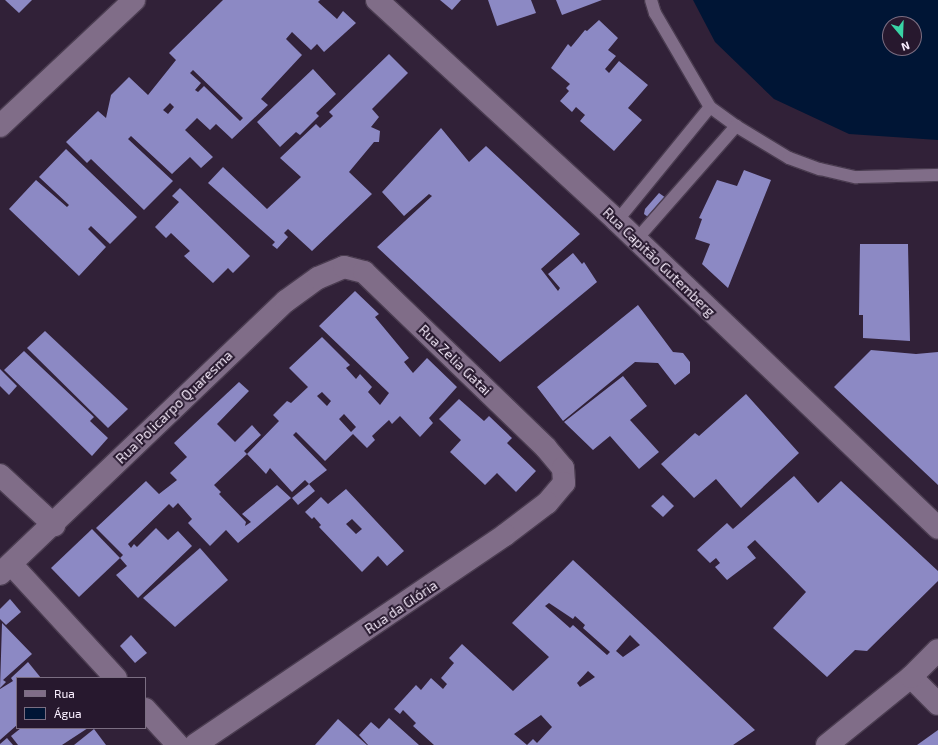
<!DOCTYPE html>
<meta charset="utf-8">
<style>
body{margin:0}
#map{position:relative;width:938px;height:745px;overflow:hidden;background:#312138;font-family:"Exo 2",sans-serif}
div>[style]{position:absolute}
.water>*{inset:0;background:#001535}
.building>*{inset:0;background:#8c89c4}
.roads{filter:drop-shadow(1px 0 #4a3c50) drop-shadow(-1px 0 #4a3c50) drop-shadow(0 1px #4a3c50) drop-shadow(0 -1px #4a3c50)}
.service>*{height:12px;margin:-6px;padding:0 6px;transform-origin:6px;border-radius:6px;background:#806d88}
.minor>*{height:22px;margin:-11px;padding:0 11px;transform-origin:11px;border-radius:11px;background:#806d88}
span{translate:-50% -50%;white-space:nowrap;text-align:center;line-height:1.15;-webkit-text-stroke:4px #27182e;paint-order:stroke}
.street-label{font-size:14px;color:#faefff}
.legend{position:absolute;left:16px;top:677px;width:130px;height:52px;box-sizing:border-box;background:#27182e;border:1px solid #7b6e82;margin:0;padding:5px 7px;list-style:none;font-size:12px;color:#faefff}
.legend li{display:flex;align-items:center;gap:8px;height:20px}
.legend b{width:20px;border:1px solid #7b6e82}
.north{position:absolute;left:882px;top:16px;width:40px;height:40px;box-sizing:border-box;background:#27182e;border:1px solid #7b6e82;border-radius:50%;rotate:161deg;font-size:11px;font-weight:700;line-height:16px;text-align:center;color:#faefff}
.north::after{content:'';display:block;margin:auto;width:14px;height:18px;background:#39d4a5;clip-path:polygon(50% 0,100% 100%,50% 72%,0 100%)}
</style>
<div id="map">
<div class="water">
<i style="clip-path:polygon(evenodd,693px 0,938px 0,938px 140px,849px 134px,774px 99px,715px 42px,693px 0,890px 24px,914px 24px,914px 48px,890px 48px,890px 24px)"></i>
</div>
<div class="building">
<i style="clip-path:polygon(5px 0,32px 0,19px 13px)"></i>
<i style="clip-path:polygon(evenodd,223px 0,320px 0,318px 2px,337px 19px,343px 11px,356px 23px,324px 52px,317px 44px,311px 50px,292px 32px,286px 39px,302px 55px,261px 99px,268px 105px,232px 139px,216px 124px,210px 130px,197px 118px,185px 130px,213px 157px,201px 168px,190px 157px,172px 174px,131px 136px,128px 139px,173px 181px,144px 210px,91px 159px,87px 163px,66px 142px,98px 111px,106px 118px,111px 95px,129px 77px,148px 95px,176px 60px,169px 53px,223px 0,193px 70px,243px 118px,240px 121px,204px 86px,198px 92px,195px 90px,201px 83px,190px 73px,193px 70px,223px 0,170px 103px,174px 107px,168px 114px,163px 110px,170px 103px)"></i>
<i style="clip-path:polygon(440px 0,461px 0,452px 10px)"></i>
<i style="clip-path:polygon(488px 0,531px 0,536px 13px,497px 26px)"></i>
<i style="clip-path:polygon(556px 0,602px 0,562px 15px)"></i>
<i style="clip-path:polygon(599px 20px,618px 38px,608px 50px,616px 56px,605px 69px,609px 73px,619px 61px,648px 85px,628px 108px,642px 120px,614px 151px,580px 121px,585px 115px,576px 107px,572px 112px,560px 101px,569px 91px,566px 88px,570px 84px,551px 68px,568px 44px,571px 47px,585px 30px,587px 31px)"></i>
<i style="clip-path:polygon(389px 54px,408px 73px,372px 109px,379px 117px,371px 127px,380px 131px,379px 142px,374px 142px,349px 172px,372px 194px,312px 251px,288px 229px,284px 233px,288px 237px,277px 249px,272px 245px,275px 242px,208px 183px,223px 167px,267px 209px,301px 177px,280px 158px,316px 124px,320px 128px,333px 116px,329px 112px)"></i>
<i style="clip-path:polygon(313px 69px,336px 94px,316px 113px,319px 116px,300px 135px,296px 132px,280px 147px,257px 122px)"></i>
<i style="clip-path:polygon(441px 128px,469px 162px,486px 146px,580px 234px,541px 269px,558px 291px,560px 288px,548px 274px,573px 253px,582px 264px,584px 262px,597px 282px,500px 362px,377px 247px,432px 196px,429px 194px,404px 216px,382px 192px)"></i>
<i style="clip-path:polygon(66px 149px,137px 217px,110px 244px,91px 226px,88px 229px,106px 247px,79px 276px,9px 209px,36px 180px,67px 207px,69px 205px,39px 177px)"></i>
<i style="clip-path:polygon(744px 170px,771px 180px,728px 288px,702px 264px,710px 244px,695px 239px,702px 219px,699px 218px,717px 180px,737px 186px)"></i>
<i style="clip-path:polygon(180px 188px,250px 256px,233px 273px,228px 268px,213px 283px,184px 256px,190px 251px,171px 233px,166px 238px,155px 227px,179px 202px,172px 196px)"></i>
<i style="clip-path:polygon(659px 193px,666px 198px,648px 217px,644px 214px,645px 209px)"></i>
<i style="clip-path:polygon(860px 244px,908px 244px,910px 341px,863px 338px,863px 315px,859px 315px)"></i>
<i style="clip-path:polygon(evenodd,355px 291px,379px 314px,375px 317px,409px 358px,404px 362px,413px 373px,427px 358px,457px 387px,429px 418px,433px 423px,420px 437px,400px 416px,392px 424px,389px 420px,372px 436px,375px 440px,367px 448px,353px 434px,325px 461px,296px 432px,293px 435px,327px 470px,309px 484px,305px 480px,292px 492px,270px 468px,266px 474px,247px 454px,279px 421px,273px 415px,287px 401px,291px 403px,308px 387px,289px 368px,322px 337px,350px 365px,346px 368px,356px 379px,360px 374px,372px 387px,368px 392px,380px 405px,389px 393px,319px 326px,355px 291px,322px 392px,331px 401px,327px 406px,317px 396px,322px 392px,355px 291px,344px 414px,356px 427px,351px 432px,339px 419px,344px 414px)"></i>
<i style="clip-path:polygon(638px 305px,673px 352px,683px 353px,690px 362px,690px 373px,675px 385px,658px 363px,635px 362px,563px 421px,537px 387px)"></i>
<i style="clip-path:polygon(45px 331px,128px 409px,108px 428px,27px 348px)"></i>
<i style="clip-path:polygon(871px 350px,916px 354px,938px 352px,938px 485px,834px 387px)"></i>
<i style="clip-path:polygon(24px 351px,94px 417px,90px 421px,108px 438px,92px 456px,4px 370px)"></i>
<i style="clip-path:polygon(0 369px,17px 386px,9px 395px,0 386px)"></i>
<i style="clip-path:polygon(623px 376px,647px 406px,630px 420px,659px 452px,639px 469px,610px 436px,593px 450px,564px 422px)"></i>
<i style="clip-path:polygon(239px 382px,249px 391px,217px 424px,235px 442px,252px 425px,261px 435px,244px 451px,247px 454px,214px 485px,221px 492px,219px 494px,246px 522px,245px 526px,251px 522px,242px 514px,277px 485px,291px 498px,238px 543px,226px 530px,210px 546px,188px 523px,192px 519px,178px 503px,173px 508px,169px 504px,128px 544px,131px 548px,134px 544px,137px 547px,156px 528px,168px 540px,178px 531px,192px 546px,138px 598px,116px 575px,127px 566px,120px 558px,123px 555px,96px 528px,146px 481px,159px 494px,177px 480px,170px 473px,187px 457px,174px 443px)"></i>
<i style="clip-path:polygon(746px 394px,799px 453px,741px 508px,716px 479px,694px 498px,661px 464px,695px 433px,699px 436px)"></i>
<i style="clip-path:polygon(459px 399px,484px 421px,489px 416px,512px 438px,507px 443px,536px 471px,516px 492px,497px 473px,485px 485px,450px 452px,461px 440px,439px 419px)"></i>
<i style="clip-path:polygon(794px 476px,818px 503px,841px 481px,938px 571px,938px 581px,867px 651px,855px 650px,827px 677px,773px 628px,806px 592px,755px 540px,747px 547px,756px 558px,727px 580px,715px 567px,720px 563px,716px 558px,710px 563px,697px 550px,727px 523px,733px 529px)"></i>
<i style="clip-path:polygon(309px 484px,315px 491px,298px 505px,292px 498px)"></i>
<i style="clip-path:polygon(evenodd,346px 489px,404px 551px,387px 566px,378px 556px,362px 572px,319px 527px,321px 525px,314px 517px,312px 519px,305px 512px,321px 497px,328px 504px,346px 489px,352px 519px,362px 529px,356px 534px,346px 524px,352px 519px)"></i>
<i style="clip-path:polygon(663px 495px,674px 506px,663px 517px,651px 506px)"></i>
<i style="clip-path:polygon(92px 529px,120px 558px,79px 597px,51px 568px)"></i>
<i style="clip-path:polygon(200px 548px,228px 580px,175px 627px,143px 598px)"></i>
<i style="clip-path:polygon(evenodd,573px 560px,654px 635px,755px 730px,733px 745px,527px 745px,533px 739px,537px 743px,552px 727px,541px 715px,514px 734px,527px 745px,434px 745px,413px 726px,416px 723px,403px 710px,400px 714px,394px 709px,416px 685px,421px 690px,431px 678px,443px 689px,447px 684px,441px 678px,454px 663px,449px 658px,462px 644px,513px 691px,549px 657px,512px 623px,573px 560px,549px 603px,573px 619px,575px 616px,585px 625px,583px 628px,610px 652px,607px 655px,573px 625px,570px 628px,545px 606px,549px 603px,573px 560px,630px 635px,640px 645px,623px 657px,616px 651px,630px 635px,573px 560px,588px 671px,595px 677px,580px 687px,577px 683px,588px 671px)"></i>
<i style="clip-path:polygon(10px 599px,21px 612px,6px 625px,0 619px,0 609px)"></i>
<i style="clip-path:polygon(2px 623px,32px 654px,3px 680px,6px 682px,0 688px)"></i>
<i style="clip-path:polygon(131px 635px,147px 653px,135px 663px,120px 646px)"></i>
<i style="clip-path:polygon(28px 662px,41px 678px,17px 678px,17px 725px,0 740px,0 689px,13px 681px,11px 678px)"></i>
<i style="clip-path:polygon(389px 718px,419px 745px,368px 745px,359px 735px,371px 722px,379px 729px)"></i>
<i style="clip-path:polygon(338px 719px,367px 745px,315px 745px)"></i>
<i style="clip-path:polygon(21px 728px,88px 728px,62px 745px,18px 745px,11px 736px)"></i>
<i style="clip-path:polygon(94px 729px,106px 745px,74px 745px)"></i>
<i style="clip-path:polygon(938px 730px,938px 745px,917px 745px)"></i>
<i style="clip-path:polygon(7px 738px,13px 745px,0 745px,0 744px)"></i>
</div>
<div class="roads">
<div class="service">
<i style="left:651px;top:0;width:14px;rotate:73deg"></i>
<i style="left:655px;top:13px;width:109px;rotate:59.7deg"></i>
<i style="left:710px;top:107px;width:32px;rotate:36deg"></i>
<i style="left:736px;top:126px;width:62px;rotate:31.1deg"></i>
<i style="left:789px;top:158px;width:33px;rotate:20deg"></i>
<i style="left:820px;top:169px;width:37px;rotate:13deg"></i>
<i style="left:856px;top:177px;width:82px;rotate:-1.4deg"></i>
<i style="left:617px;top:221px;width:147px;rotate:-50.8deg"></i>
<i style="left:636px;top:240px;width:152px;rotate:-48.7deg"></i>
</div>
<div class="minor">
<i style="left:377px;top:0;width:326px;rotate:42.6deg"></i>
<i style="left:617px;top:221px;width:444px;rotate:43.7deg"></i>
<i style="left:0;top:126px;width:184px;rotate:-43.2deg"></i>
<i style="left:0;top:475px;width:74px;rotate:42.8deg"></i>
<i style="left:11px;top:564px;width:155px;rotate:47.4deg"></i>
<i style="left:0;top:574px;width:395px;rotate:-43.7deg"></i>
<i style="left:286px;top:301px;width:39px;rotate:-36deg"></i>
<i style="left:318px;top:278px;width:28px;rotate:-23deg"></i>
<i style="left:344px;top:267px;width:21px;rotate:14deg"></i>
<i style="left:364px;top:272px;width:253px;rotate:44deg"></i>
<i style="left:546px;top:448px;width:26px;rotate:50deg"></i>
<i style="left:563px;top:468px;width:15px;rotate:86deg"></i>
<i style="left:564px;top:483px;width:26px;rotate:130deg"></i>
<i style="left:547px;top:503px;width:53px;rotate:142.7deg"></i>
<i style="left:505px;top:535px;width:374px;rotate:145.9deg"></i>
<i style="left:911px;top:677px;width:38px;rotate:45deg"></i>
<i style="left:145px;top:709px;width:49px;rotate:47.5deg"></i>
<i style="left:827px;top:745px;width:108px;rotate:-39deg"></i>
<i style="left:911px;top:677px;width:38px;rotate:-45deg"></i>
</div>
</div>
<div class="street-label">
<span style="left:659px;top:262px;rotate:44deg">Rua Capitão Gutemberg</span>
<span style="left:455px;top:360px;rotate:44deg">Rua Zelia Gatai</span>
<span style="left:174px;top:407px;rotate:-44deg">Rua Policarpo Quaresma</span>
<span style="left:401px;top:607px;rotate:-34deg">Rua da Glória</span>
</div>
<ul class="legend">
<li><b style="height:5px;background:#806d88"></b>Rua</li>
<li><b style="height:11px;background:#001535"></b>Água</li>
</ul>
<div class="north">N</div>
</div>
